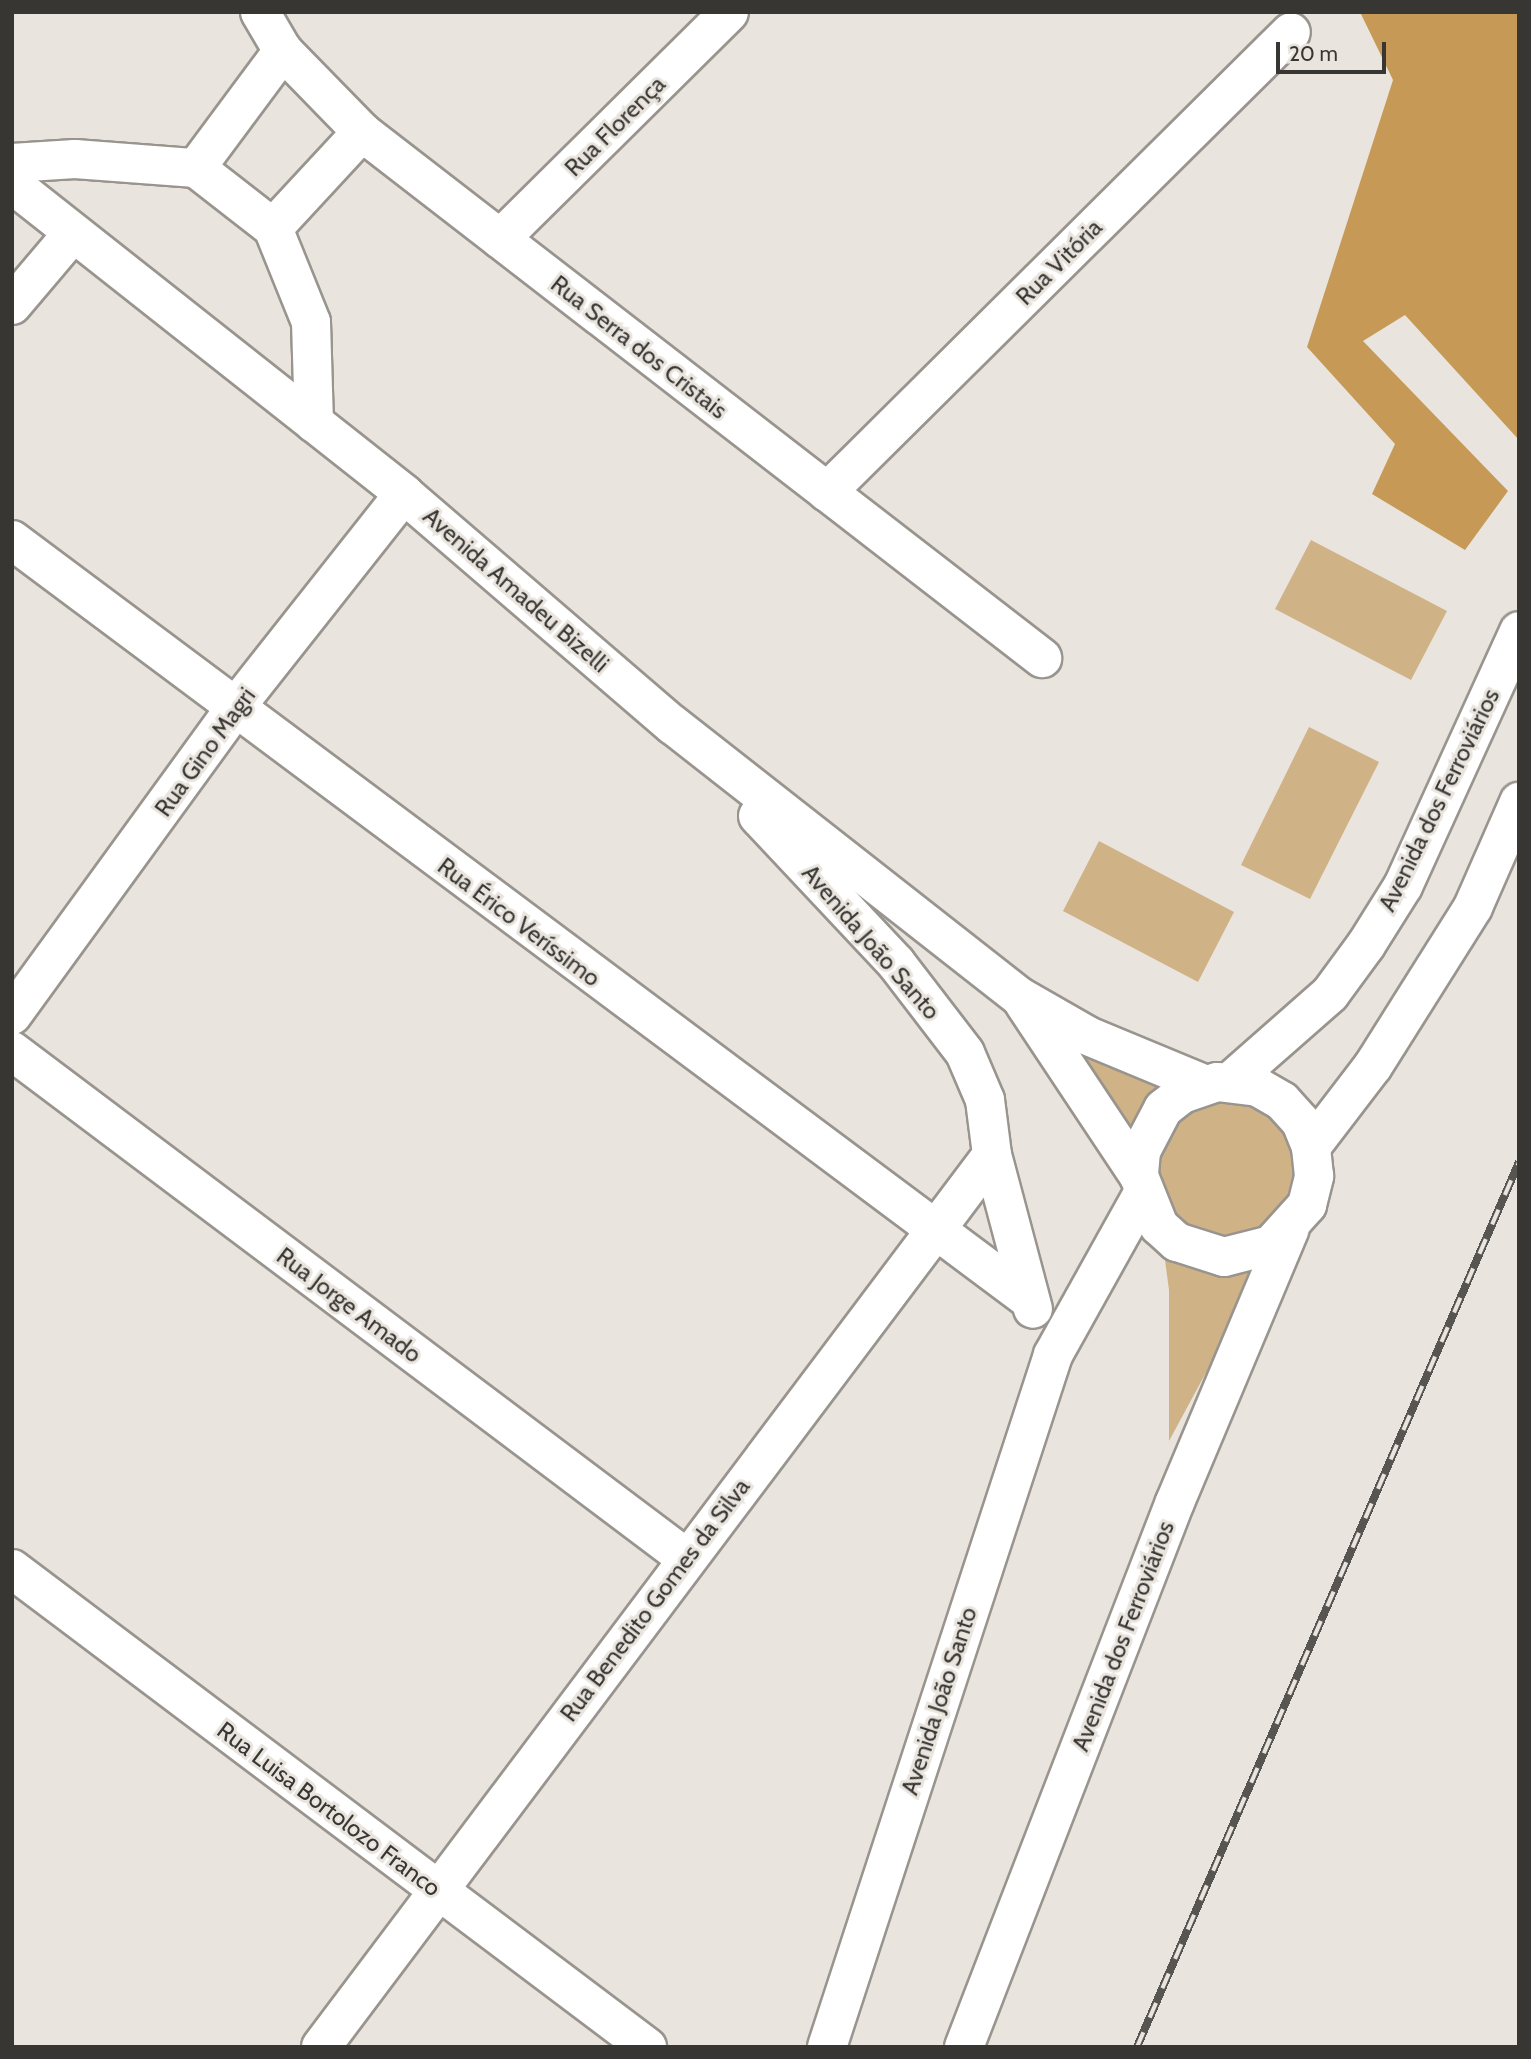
<!DOCTYPE html>
<meta charset="utf-8">
<style>
body{margin:0}
#map{position:relative;width:1531px;height:2059px;overflow:hidden;background:#e9e5de;font-family:Cabin,sans-serif}
div>[style]{position:absolute}
.green>*{inset:0;background:#d0b287}
.forest>*{inset:0;background:#c69a56}
.roads{filter:drop-shadow(2px 0 #99948e) drop-shadow(-2px 0 #99948e) drop-shadow(0 2px #99948e) drop-shadow(0 -2px #99948e)}
.minor>*{height:38px;margin:-19px;padding:0 19px;transform-origin:19px;border-radius:19px;background:#fff}
.rail>*{height:8px;margin-top:-4px;transform-origin:0;background:repeating-linear-gradient(90deg,#e9e5de 0 16px,#575551 0 32px);box-sizing:border-box;border-block:2px solid #575551}
span{translate:-50% -50%;white-space:nowrap;text-align:center;line-height:1.15;-webkit-text-stroke:6px #e9e5de;paint-order:stroke}
.street-label{font-size:24px;color:#383633}
.frame{position:absolute;inset:0;border:14px solid #383633;pointer-events:none}
.scale{position:absolute;left:1276px;top:42px;width:110px;height:32px;box-sizing:border-box;border:4px solid #383633;border-top:0;padding-left:9px;font-size:21px;line-height:24px;white-space:nowrap;color:#383633;-webkit-text-stroke:5px #e9e5de;paint-order:stroke}
</style>
<div id="map">
<div class="green">
<i style="clip-path:polygon(1311px 540px,1447px 611px,1411px 680px,1275px 609px)"></i>
<i style="clip-path:polygon(1309px 727px,1379px 762px,1310px 899px,1241px 865px)"></i>
<i style="clip-path:polygon(1099px 841px,1234px 912px,1198px 982px,1063px 911px)"></i>
<i style="clip-path:polygon(1052px 1026px,1177px 1083px,1132px 1146px)"></i>
<i style="clip-path:polygon(1229px 1092px,1291px 1127px,1297px 1198px,1247px 1245px,1180px 1232px,1151px 1153px,1173px 1113px)"></i>
<i style="clip-path:polygon(1163px 1245px,1269px 1256px,1169px 1441px,1169px 1290px)"></i>
</div>
<div class="forest">
<i style="clip-path:polygon(1360px 12px,1519px 12px,1519px 440px,1405px 315px,1363px 341px,1508px 491px,1465px 550px,1372px 494px,1395px 444px,1307px 347px,1393px 80px)"></i>
</div>
<div class="roads">
<div class="minor">
<i style="left:260px;top:12px;width:45px;rotate:59.5deg"></i>
<i style="left:283px;top:51px;width:113px;rotate:45.7deg"></i>
<i style="left:362px;top:132px;width:860px;rotate:37.72deg"></i>
<i style="left:12px;top:163px;width:63px;rotate:-3.6deg"></i>
<i style="left:75px;top:159px;width:121px;rotate:4.3deg"></i>
<i style="left:196px;top:168px;width:98px;rotate:37.9deg"></i>
<i style="left:273px;top:228px;width:101px;rotate:68deg"></i>
<i style="left:311px;top:322px;width:101px;rotate:88.3deg"></i>
<i style="left:196px;top:168px;width:146px;rotate:-53.4deg"></i>
<i style="left:12px;top:184px;width:500px;rotate:38.3deg"></i>
<i style="left:404px;top:494px;width:355px;rotate:40.7deg"></i>
<i style="left:673px;top:725px;width:441px;rotate:38.1deg"></i>
<i style="left:1020px;top:997px;width:78px;rotate:29.8deg"></i>
<i style="left:1088px;top:1036px;width:126px;rotate:22.5deg"></i>
<i style="left:273px;top:228px;width:131px;rotate:-47.2deg"></i>
<i style="left:500px;top:239px;width:322px;rotate:-44.7deg"></i>
<i style="left:12px;top:305px;width:94px;rotate:-49.7deg"></i>
<i style="left:827px;top:492px;width:653px;rotate:-44.75deg"></i>
<i style="left:12px;top:540px;width:1270px;rotate:36.74deg"></i>
<i style="left:758px;top:816px;width:202px;rotate:46.8deg"></i>
<i style="left:896px;top:963px;width:113px;rotate:52.5deg"></i>
<i style="left:965px;top:1053px;width:51px;rotate:66.9deg"></i>
<i style="left:985px;top:1100px;width:55px;rotate:82.7deg"></i>
<i style="left:992px;top:1155px;width:159px;rotate:75.1deg"></i>
<i style="left:1024px;top:1003px;width:208px;rotate:56.4deg"></i>
<i style="left:1139px;top:1176px;width:54px;rotate:68.2deg"></i>
<i style="left:1159px;top:1226px;width:24px;rotate:42deg"></i>
<i style="left:1177px;top:1242px;width:49px;rotate:17.7deg"></i>
<i style="left:1224px;top:1257px;width:49px;rotate:-14.3deg"></i>
<i style="left:1271px;top:1245px;width:54px;rotate:-48deg"></i>
<i style="left:1307px;top:1205px;width:30px;rotate:-76deg"></i>
<i style="left:1314px;top:1176px;width:29px;rotate:-96deg"></i>
<i style="left:1311px;top:1147px;width:27px;rotate:-112deg"></i>
<i style="left:1301px;top:1122px;width:28px;rotate:-132deg"></i>
<i style="left:1282px;top:1101px;width:28px;rotate:-150deg"></i>
<i style="left:1258px;top:1087px;width:41px;rotate:-173deg"></i>
<i style="left:1217px;top:1082px;width:37px;rotate:161deg"></i>
<i style="left:1182px;top:1094px;width:24px;rotate:142deg"></i>
<i style="left:1163px;top:1109px;width:47px;rotate:117.6deg"></i>
<i style="left:1141px;top:1151px;width:25px;rotate:95deg"></i>
<i style="left:12px;top:1015px;width:378px;rotate:-54deg"></i>
<i style="left:234px;top:709px;width:274px;rotate:-51.7deg"></i>
<i style="left:12px;top:1051px;width:843px;rotate:36.95deg"></i>
<i style="left:1231px;top:1081px;width:132px;rotate:-41.3deg"></i>
<i style="left:1330px;top:994px;width:61px;rotate:-53.7deg"></i>
<i style="left:1366px;top:945px;width:70px;rotate:-57.9deg"></i>
<i style="left:1403px;top:886px;width:280px;rotate:-65.5deg"></i>
<i style="left:1311px;top:1147px;width:102px;rotate:-52.6deg"></i>
<i style="left:1373px;top:1066px;width:188px;rotate:-57.8deg"></i>
<i style="left:1473px;top:907px;width:115px;rotate:-66.3deg"></i>
<i style="left:12px;top:1569px;width:795px;rotate:36.97deg"></i>
<i style="left:321px;top:2047px;width:1116px;rotate:-53.05deg"></i>
<i style="left:827px;top:2047px;width:728px;rotate:-71.91deg"></i>
<i style="left:1053px;top:1355px;width:185px;rotate:-60.9deg"></i>
<i style="left:964px;top:2047px;width:584px;rotate:-68.84deg"></i>
<i style="left:1175px;top:1502px;width:296px;rotate:-67.2deg"></i>
</div>
</div>
<div class="rail">
<i style="left:1137px;top:2047px;width:964px;rotate:-66.65deg"></i>
</div>
<div class="street-label">
<span style="left:615px;top:126px;rotate:-45deg">Rua Florença</span>
<span style="left:1059px;top:262px;rotate:-45deg">Rua Vitória</span>
<span style="left:639px;top:347px;rotate:38deg">Rua Serra dos Cristais</span>
<span style="left:516px;top:590px;rotate:41deg">Avenida Amadeu Bizelli</span>
<span style="left:205px;top:752px;rotate:-54deg">Rua Gino Magri</span>
<span style="left:1439px;top:800px;rotate:-64deg">Avenida dos Ferroviários</span>
<span style="left:519px;top:922px;rotate:37deg">Rua Érico Veríssimo</span>
<span style="left:871px;top:942px;rotate:49deg">Avenida João Santo</span>
<span style="left:349px;top:1305px;rotate:37deg">Rua Jorge Amado</span>
<span style="left:655px;top:1600px;rotate:-53deg">Rua Benedito Gomes da Silva</span>
<span style="left:1123px;top:1636px;rotate:-69deg">Avenida dos Ferroviários</span>
<span style="left:939px;top:1701px;rotate:-72deg">Avenida João Santo</span>
<span style="left:329px;top:1809px;rotate:37deg">Rua Luisa Bortolozo Franco</span>
</div>
<div class="frame"></div>
<div class="scale">20 m</div>
</div>
